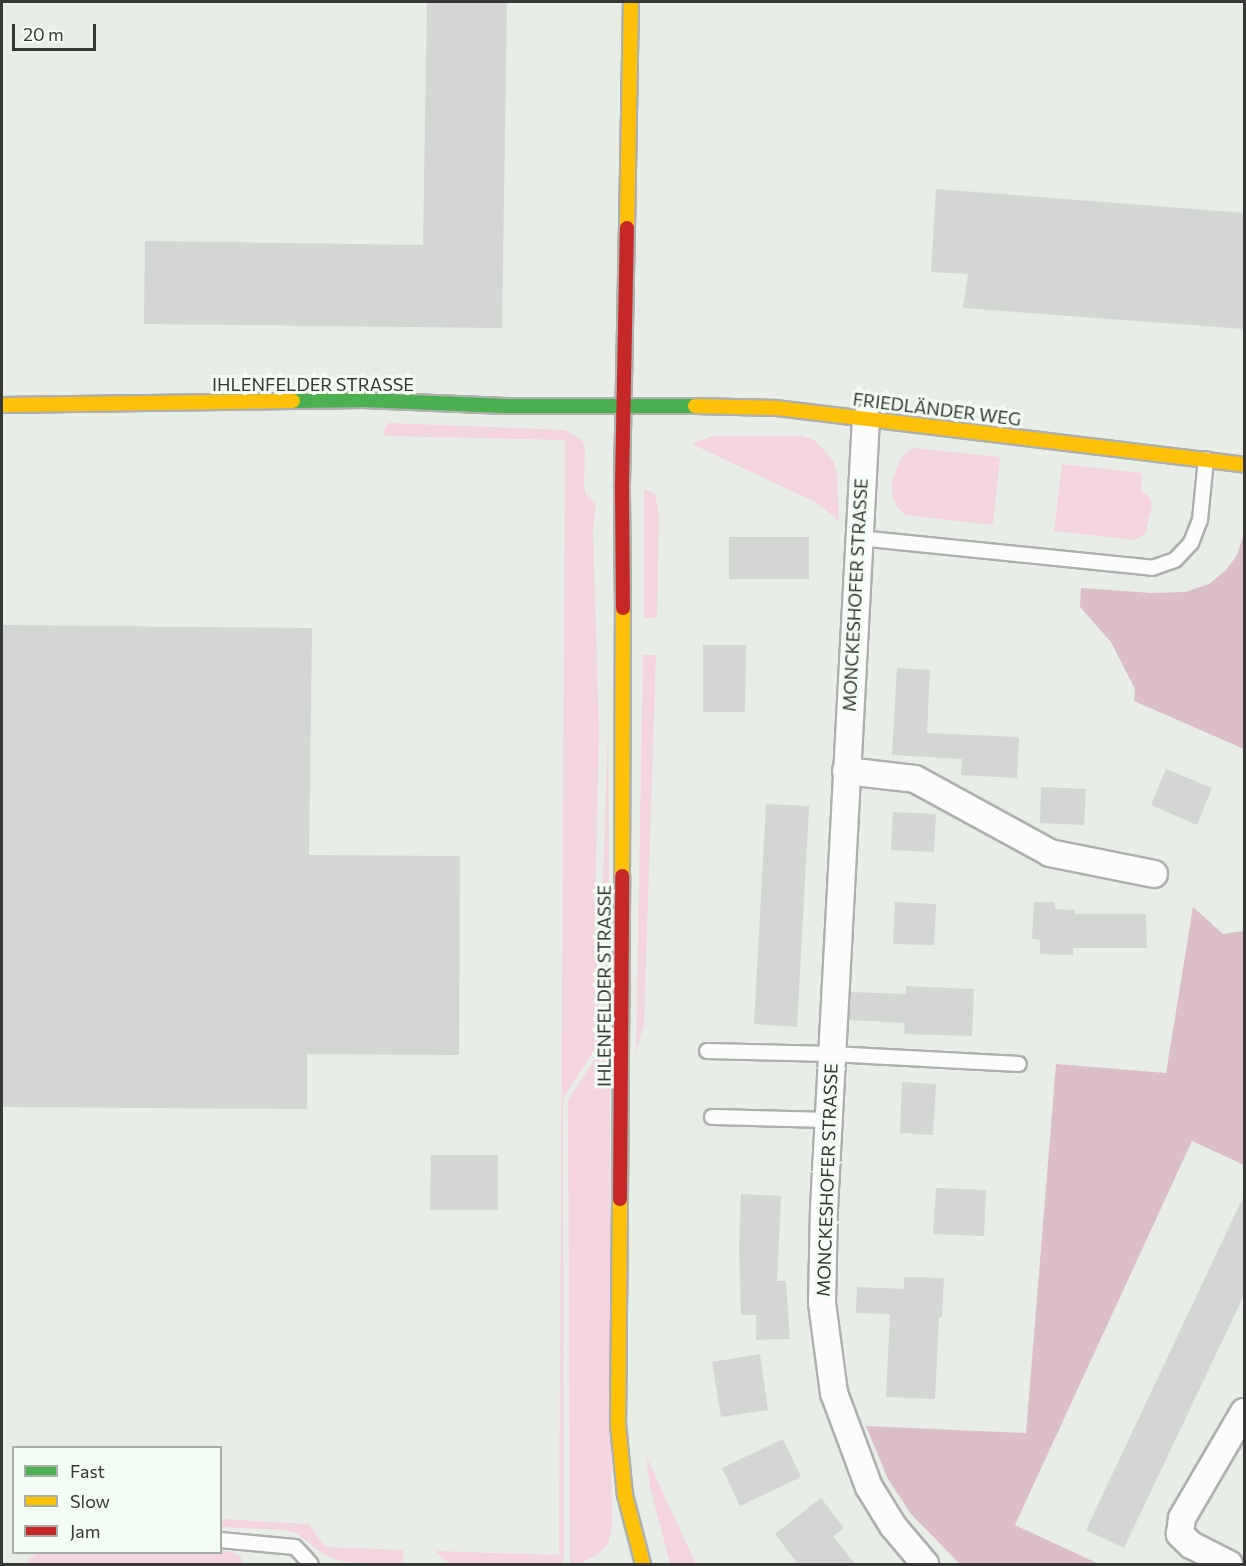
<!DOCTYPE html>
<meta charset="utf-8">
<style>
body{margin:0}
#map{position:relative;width:1246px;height:1566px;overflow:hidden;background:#e8ede8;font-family:Commissioner,sans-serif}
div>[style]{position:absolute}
.green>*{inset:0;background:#f4d4df}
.forest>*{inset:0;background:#dcbec8}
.building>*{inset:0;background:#d3d6d3}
.roads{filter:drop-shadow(2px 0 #adb0ad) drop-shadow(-2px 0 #adb0ad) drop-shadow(0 2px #adb0ad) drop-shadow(0 -2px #adb0ad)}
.lane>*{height:14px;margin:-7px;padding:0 7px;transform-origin:7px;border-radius:7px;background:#fcfcfc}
.street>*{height:26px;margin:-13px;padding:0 13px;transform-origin:13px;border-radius:13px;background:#fcfcfc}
.fast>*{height:14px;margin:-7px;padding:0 7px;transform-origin:7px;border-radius:7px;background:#4caf50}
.slow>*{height:14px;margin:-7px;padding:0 7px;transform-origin:7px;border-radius:7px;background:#ffc107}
.jam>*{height:14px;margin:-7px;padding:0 7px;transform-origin:7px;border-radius:7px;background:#c62828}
span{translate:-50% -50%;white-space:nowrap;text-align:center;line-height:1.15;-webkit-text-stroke:6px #f3fcf4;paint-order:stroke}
.street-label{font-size:18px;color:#353835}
.frame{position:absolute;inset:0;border:3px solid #353835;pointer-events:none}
.legend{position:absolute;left:12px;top:1446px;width:210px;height:108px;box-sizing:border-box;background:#f3fcf4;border:2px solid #a7aea8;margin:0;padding:8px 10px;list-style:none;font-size:18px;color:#353835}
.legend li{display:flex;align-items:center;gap:12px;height:30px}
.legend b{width:30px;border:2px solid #a7aea8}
.scale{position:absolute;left:12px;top:24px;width:84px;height:27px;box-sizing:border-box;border:3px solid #353835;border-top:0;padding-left:8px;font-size:18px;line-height:21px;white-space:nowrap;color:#353835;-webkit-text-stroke:4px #f3fcf4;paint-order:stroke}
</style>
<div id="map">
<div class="green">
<i style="clip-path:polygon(388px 423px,565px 430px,582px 440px,585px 446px,584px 487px,586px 495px,596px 504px,593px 529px,599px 731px,595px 911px,600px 1041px,563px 1099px,564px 1557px,561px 1564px,450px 1564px,435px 1551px,559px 1555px,565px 440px,386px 436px,383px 433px)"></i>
<i style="clip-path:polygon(712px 436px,802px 436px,814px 440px,833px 460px,837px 474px,839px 521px,817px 503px,692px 444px)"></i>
<i style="clip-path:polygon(913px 448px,1000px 457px,993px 525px,905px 515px,897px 507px,892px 494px,892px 480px,902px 456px)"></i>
<i style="clip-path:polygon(1062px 464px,1142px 473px,1141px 491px,1150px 498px,1152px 507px,1145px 534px,1135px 540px,1054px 531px)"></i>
<i style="clip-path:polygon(644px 489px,655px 494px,659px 514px,657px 618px,644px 618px)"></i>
<i style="clip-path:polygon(643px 655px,656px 655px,644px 1024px,636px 1053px)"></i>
<i style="clip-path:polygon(608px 730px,612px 1527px,608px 1544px,598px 1554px,581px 1563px,570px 1564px,568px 1100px,606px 1042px,602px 910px)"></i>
<i style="clip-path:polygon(646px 1456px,696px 1564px,670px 1564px,650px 1487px)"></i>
<i style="clip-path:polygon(221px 1519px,309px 1524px,325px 1547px,403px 1550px,403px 1564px,346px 1562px,326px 1556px,296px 1533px,282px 1530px,221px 1527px)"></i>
<i style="clip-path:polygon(221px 1551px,233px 1552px,240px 1556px,243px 1564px,25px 1564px,36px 1553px)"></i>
</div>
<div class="forest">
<i style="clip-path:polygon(1244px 533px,1244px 749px,1134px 701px,1135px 689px,1111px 642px,1080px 607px,1081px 588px,1152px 593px,1185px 592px,1209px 584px,1226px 570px,1237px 555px)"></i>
<i style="clip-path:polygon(1193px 907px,1223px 934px,1244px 931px,1244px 1165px,1192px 1141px,1015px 1525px,1099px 1564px,960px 1564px,911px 1514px,888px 1479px,866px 1426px,1026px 1433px,1056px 1064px,1166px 1073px)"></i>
</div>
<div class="building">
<i style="clip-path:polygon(427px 2px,507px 2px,502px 328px,144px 324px,145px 241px,423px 245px)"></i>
<i style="clip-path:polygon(936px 189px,1245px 213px,1245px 329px,963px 308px,968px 274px,931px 272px)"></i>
<i style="clip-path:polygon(729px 537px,809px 537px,809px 579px,729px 579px)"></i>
<i style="clip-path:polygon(2px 625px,312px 628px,309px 855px,460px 856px,459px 1055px,307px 1054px,307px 1109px,2px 1107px)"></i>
<i style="clip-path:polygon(703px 645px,746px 645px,745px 712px,703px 712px)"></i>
<i style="clip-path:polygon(897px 668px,930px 670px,927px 733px,1019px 737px,1017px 778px,961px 775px,962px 759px,892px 755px)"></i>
<i style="clip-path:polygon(1166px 769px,1212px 788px,1197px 825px,1151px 805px)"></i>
<i style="clip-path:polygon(1041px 787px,1086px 789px,1084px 825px,1040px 823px)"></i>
<i style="clip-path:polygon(766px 804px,809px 806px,797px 1027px,754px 1024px)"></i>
<i style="clip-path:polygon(893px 812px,936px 814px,934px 852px,891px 850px)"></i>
<i style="clip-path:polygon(895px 902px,936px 904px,934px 945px,893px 944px)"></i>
<i style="clip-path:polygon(1034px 902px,1055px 902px,1055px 909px,1075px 910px,1075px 914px,1146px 914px,1147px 948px,1073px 948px,1073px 955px,1040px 954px,1040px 940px,1032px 939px)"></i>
<i style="clip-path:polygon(906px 986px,974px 989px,972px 1036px,904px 1034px,905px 1023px,849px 1020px,851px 992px,906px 994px)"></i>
<i style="clip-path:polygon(902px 1082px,936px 1084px,933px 1135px,900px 1133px)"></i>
<i style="clip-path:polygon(431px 1155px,498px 1155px,498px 1210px,430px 1210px)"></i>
<i style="clip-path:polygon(936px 1188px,986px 1190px,984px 1236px,933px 1234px)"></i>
<i style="clip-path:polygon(1245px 1193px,1245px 1293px,1124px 1548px,1086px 1530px)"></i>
<i style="clip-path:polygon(741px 1194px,781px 1196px,777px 1281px,786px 1281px,790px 1339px,756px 1340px,756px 1315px,741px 1315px,739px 1247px)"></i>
<i style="clip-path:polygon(904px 1277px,944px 1278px,942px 1317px,939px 1317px,935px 1399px,886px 1397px,890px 1314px,856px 1313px,857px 1287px,904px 1289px)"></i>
<i style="clip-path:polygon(760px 1354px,768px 1410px,721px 1417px,712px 1362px)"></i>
<i style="clip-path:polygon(783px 1439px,801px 1477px,740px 1506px,722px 1468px)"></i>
<i style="clip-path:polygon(821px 1498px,844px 1528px,833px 1536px,855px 1564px,798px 1564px,775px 1534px)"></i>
</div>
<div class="roads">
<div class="lane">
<i style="left:859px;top:538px;width:295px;rotate:5.8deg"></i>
<i style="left:1152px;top:568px;width:24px;rotate:-19deg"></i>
<i style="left:1175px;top:560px;width:23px;rotate:-47deg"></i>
<i style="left:1191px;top:543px;width:25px;rotate:-69deg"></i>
<i style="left:1200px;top:520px;width:61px;rotate:-84.4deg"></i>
<i style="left:707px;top:1051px;width:125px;rotate:1.4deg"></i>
<i style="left:832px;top:1054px;width:187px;rotate:3.1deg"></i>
<i style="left:712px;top:1117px;width:117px;rotate:1.5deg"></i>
<i style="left:220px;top:1540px;width:75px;rotate:5.3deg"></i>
<i style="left:295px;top:1547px;width:23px;rotate:47deg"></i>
</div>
<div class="street">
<i style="left:866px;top:418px;width:791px;rotate:93.04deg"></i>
<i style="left:824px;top:1208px;width:95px;rotate:91.2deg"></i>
<i style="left:822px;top:1303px;width:91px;rotate:82.4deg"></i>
<i style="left:834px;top:1393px;width:100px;rotate:69.6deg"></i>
<i style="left:869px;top:1487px;width:46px;rotate:58.4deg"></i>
<i style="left:893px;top:1526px;width:50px;rotate:49.9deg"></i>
<i style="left:846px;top:771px;width:69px;rotate:6.6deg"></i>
<i style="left:915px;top:779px;width:154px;rotate:28.7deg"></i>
<i style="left:1050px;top:853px;width:106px;rotate:11.4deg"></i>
<i style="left:1229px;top:1564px;width:42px;rotate:-153.4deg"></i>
<i style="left:1191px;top:1545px;width:16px;rotate:-135deg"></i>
<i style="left:1180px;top:1534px;width:16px;rotate:-83deg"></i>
<i style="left:1182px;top:1518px;width:123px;rotate:-59.7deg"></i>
</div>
<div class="fast">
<i style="left:293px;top:401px;width:71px;rotate:-0.8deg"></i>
<i style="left:364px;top:400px;width:142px;rotate:2.4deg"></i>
<i style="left:506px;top:406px;width:189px"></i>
</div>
<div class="slow">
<i style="left:627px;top:228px;width:226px;rotate:-89deg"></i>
<i style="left:2px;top:405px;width:291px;rotate:-0.8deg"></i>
<i style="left:695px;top:406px;width:81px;rotate:1.4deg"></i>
<i style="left:776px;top:408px;width:471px;rotate:6.9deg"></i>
<i style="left:622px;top:876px;width:268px;rotate:-89.8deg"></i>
<i style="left:620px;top:1199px;width:225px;rotate:90.5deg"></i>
<i style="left:618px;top:1424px;width:71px;rotate:84.4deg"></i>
<i style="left:625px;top:1495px;width:71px;rotate:75.4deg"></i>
</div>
<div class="jam">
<i style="left:623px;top:608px;width:124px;rotate:-90.5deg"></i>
<i style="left:622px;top:484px;width:256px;rotate:-88.9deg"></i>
<i style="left:620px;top:1199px;width:323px;rotate:-89.6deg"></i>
</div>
</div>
<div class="street-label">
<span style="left:313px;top:384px">IHLENFELDER STRASSE</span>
<span style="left:937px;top:409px;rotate:7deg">FRIEDLÄNDER WEG</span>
<span style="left:855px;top:595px;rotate:-87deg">MONCKESHOFER STRASSE</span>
<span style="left:604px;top:986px;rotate:-90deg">IHLENFELDER STRASSE</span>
<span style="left:827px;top:1180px;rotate:-88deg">MONCKESHOFER STRASSE</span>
</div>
<div class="frame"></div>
<ul class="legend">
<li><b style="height:8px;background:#4caf50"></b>Fast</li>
<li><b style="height:8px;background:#ffc107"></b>Slow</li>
<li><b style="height:8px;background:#c62828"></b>Jam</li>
</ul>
<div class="scale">20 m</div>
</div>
